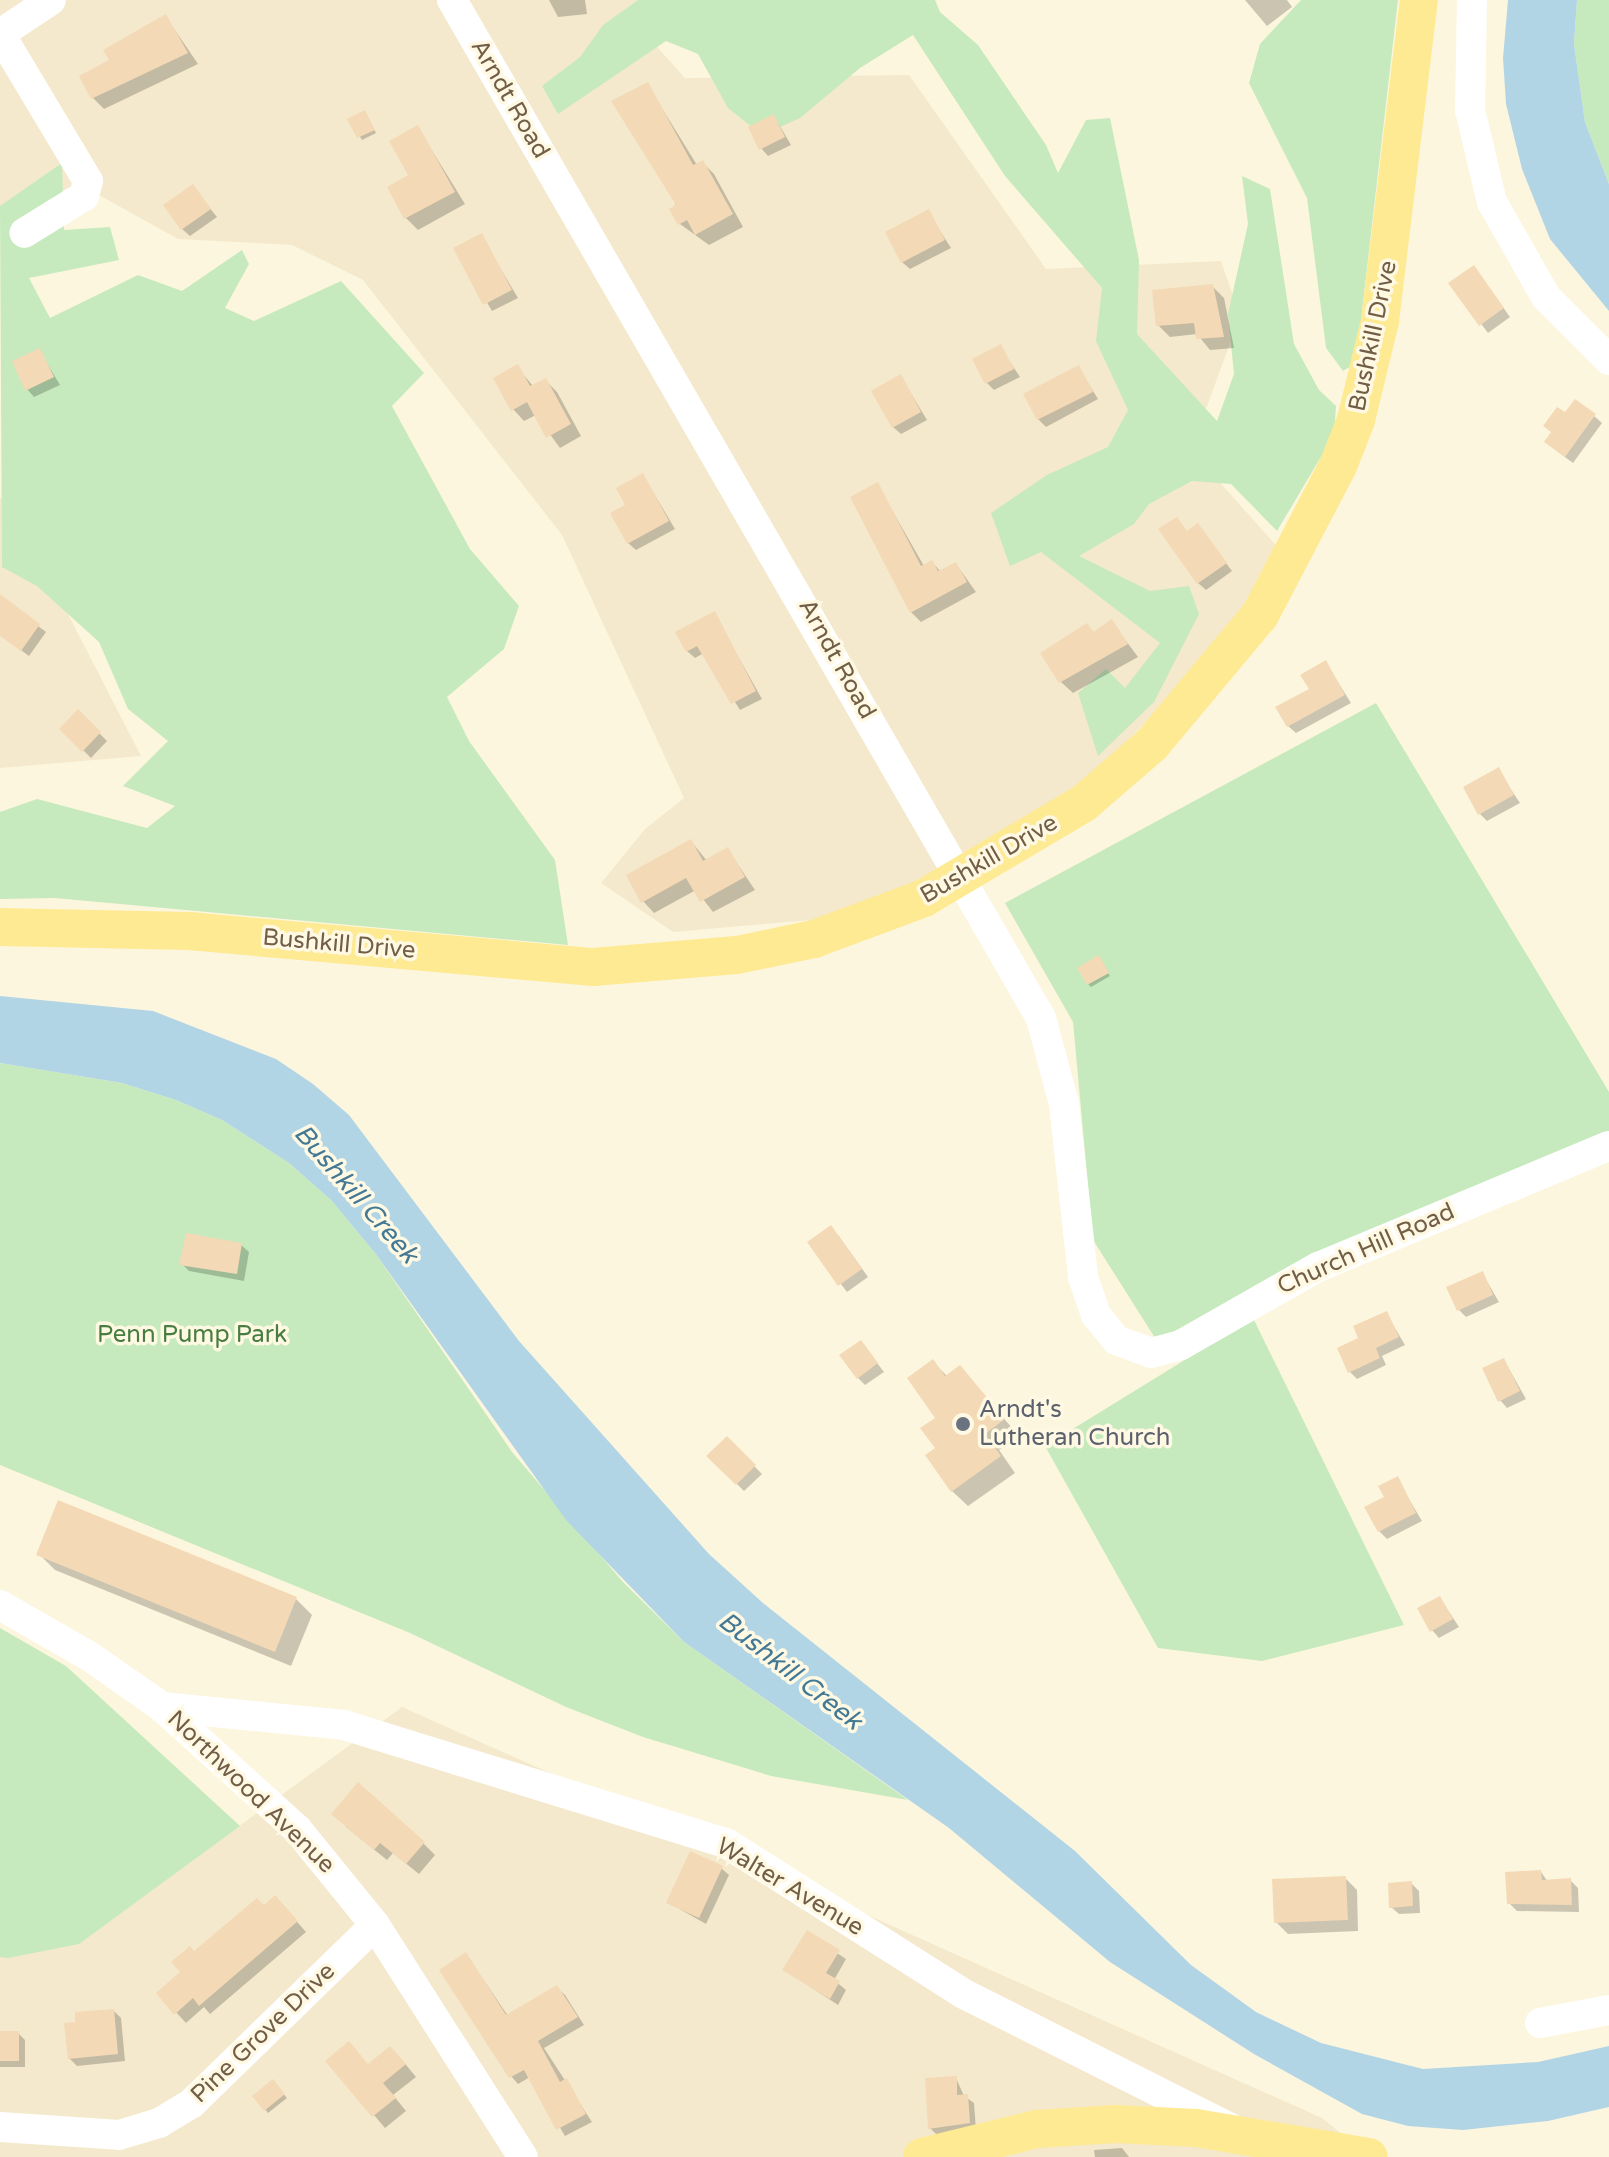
<!DOCTYPE html>
<style>
body{margin:0}
#map{position:relative;width:1609px;height:2157px;overflow:hidden;background:#fdf6de;font-family:"Varela Round",sans-serif}
div>[style]{position:absolute}
.residential>*{inset:0;background:#f4e9cc}
.green>*{inset:0;background:#c6eabd}
.water>*{inset:0;background:#b2d5e6}
.shadow>*{inset:0;background:#0003}
.building>*{inset:0;background:#f3d9b5}
.minor>*{height:30px;margin:-15px;padding:0 15px;transform-origin:15px;border-radius:15px;background:#fff}
.major>*{height:38px;margin:-19px;padding:0 19px;transform-origin:19px;border-radius:19px;background:#feea93}
.dots>*{width:22px;height:22px;translate:-50% -50%;box-sizing:border-box;border:4px solid #fff9e4;border-radius:50%}
span{translate:-50% -50%;white-space:nowrap;text-align:center;line-height:1.15;-webkit-text-stroke:7px #fff9e4;paint-order:stroke}
.street-label{font-size:24px;color:#725e46}
.park-label{font-size:24px;color:#477e40}
.worship-label{font-size:24px;color:#5b616d}
.left{translate:0 -50%;text-align:left}
.water-label{font-size:26px;color:#447995;font-style:italic}
</style>
<div id="map">
<div class="residential">
<i style="clip-path:polygon(0 0,638px 0,624px 10px,685px 78px,909px 75px,1046px 269px,1221px 261px,1240px 316px,1191px 450px,1298px 570px,1070px 798px,880px 914px,673px 932px,601px 883px,645px 829px,684px 798px,562px 535px,363px 280px,292px 245px,178px 239px,79px 184px,0 216px)"></i>
<i style="clip-path:polygon(0 497px,32px 544px,141px 756px,0 768px)"></i>
<i style="clip-path:polygon(402px 1707px,1322px 2118px,1370px 2157px,0 2157px,0 1957px,79px 1943px)"></i>
</div>
<div class="green">
<i style="clip-path:polygon(638px 0,935px 0,940px 12px,978px 45px,1046px 145px,1058px 173px,1086px 120px,1110px 118px,1139px 260px,1137px 334px,1217px 421px,1234px 374px,1228px 314px,1248px 224px,1242px 176px,1270px 189px,1294px 344px,1319px 390px,1336px 406px,1334px 435px,1277px 531px,1231px 484px,1192px 481px,1149px 504px,1134px 524px,1079px 556px,1150px 591px,1189px 586px,1199px 614px,1154px 702px,1098px 756px,1078px 693px,1106px 669px,1125px 688px,1160px 643px,1041px 552px,1010px 566px,991px 513px,1047px 475px,1108px 447px,1128px 410px,1096px 341px,1102px 288px,1005px 176px,913px 35px,860px 68px,800px 118px,762px 135px,728px 108px,698px 54px,666px 41px,558px 114px,542px 86px,580px 57px,603px 25px)"></i>
<i style="clip-path:polygon(1301px 0,1398px 0,1356px 363px,1343px 371px,1326px 348px,1307px 198px,1249px 83px,1260px 44px)"></i>
<i style="clip-path:polygon(1577px 0,1609px 0,1609px 184px,1585px 122px,1574px 44px)"></i>
<i style="clip-path:polygon(62px 163px,64px 230px,110px 227px,119px 260px,29px 278px,50px 318px,138px 275px,182px 291px,242px 250px,249px 264px,225px 308px,254px 321px,341px 281px,424px 373px,392px 406px,470px 549px,519px 606px,504px 649px,447px 697px,469px 741px,555px 860px,568px 945px,55px 898px,0 899px,0 812px,37px 799px,147px 828px,175px 806px,123px 786px,168px 741px,128px 709px,99px 642px,37px 586px,2px 567px,0 206px)"></i>
<i style="clip-path:polygon(1376px 703px,1609px 1092px,1609px 1133px,1300px 1261px,1157px 1341px,1093px 1240px,1073px 1022px,1005px 903px)"></i>
<i style="clip-path:polygon(0 1063px,122px 1083px,176px 1100px,222px 1120px,289px 1163px,331px 1200px,375px 1253px,512px 1452px,623px 1582px,684px 1642px,908px 1800px,771px 1776px,643px 1737px,566px 1707px,410px 1633px,0 1465px)"></i>
<i style="clip-path:polygon(1253px 1318px,1404px 1625px,1262px 1661px,1158px 1648px,1045px 1446px)"></i>
<i style="clip-path:polygon(0 1628px,66px 1666px,240px 1826px,79px 1944px,8px 1958px,0 1957px)"></i>
</div>
<div class="water">
<i style="clip-path:polygon(1508px 0,1577px 0,1574px 44px,1585px 122px,1609px 184px,1609px 311px,1550px 239px,1522px 169px,1506px 104px,1503px 58px)"></i>
<i style="clip-path:polygon(0 996px,153px 1011px,276px 1059px,313px 1084px,349px 1115px,519px 1341px,709px 1554px,763px 1603px,1075px 1851px,1191px 1965px,1256px 2012px,1321px 2043px,1423px 2069px,1538px 2062px,1609px 2046px,1609px 2107px,1548px 2121px,1463px 2130px,1408px 2126px,1362px 2114px,1254px 2054px,1110px 1962px,949px 1828px,684px 1642px,566px 1520px,375px 1253px,331px 1200px,289px 1163px,222px 1120px,176px 1100px,122px 1083px,0 1063px)"></i>
</div>
<div class="shadow">
<i style="clip-path:polygon(549px 0,585px 0,587px 14px,558px 17px)"></i>
<i style="clip-path:polygon(1245px 0,1287px 0,1292px 7px,1267px 26px)"></i>
<i style="clip-path:polygon(166px 17px,198px 64px,104px 109px,93px 98px)"></i>
<i style="clip-path:polygon(647px 84px,697px 165px,702px 162px,714px 174px,743px 227px,709px 245px,680px 224px)"></i>
<i style="clip-path:polygon(367px 116px,376px 133px,362px 140px,350px 120px)"></i>
<i style="clip-path:polygon(774px 116px,791px 145px,768px 156px,761px 148px)"></i>
<i style="clip-path:polygon(418px 128px,465px 204px,418px 230px,406px 218px)"></i>
<i style="clip-path:polygon(193px 187px,217px 217px,190px 236px,182px 229px)"></i>
<i style="clip-path:polygon(928px 212px,951px 248px,910px 269px,902px 262px)"></i>
<i style="clip-path:polygon(481px 236px,518px 298px,492px 311px,456px 249px)"></i>
<i style="clip-path:polygon(1474px 267px,1510px 317px,1488px 333px,1451px 283px)"></i>
<i style="clip-path:polygon(1212px 286px,1224px 298px,1234px 348px,1210px 350px,1197px 334px,1170px 337px,1158px 325px)"></i>
<i style="clip-path:polygon(1000px 347px,1020px 377px,994px 390px,987px 383px)"></i>
<i style="clip-path:polygon(39px 350px,60px 385px,34px 397px,27px 389px)"></i>
<i style="clip-path:polygon(517px 367px,533px 386px,545px 380px,557px 392px,581px 436px,560px 448px,536px 415px,524px 421px,513px 409px)"></i>
<i style="clip-path:polygon(1078px 367px,1098px 399px,1046px 427px,1038px 419px)"></i>
<i style="clip-path:polygon(901px 377px,927px 420px,901px 434px,893px 427px)"></i>
<i style="clip-path:polygon(1565px 415px,1594px 416px,1602px 423px,1573px 463px,1554px 449px,1553px 433px)"></i>
<i style="clip-path:polygon(643px 475px,675px 529px,636px 550px,628px 543px,628px 506px)"></i>
<i style="clip-path:polygon(877px 484px,924px 566px,932px 562px,941px 572px,956px 564px,976px 592px,921px 622px,911px 612px)"></i>
<i style="clip-path:polygon(1198px 526px,1232px 571px,1206px 590px,1198px 583px,1188px 533px)"></i>
<i style="clip-path:polygon(0 597px,46px 632px,29px 656px,0 635px)"></i>
<i style="clip-path:polygon(714px 614px,762px 699px,740px 710px,704px 653px,695px 658px,687px 651px)"></i>
<i style="clip-path:polygon(1112px 622px,1138px 657px,1073px 693px,1061px 682px,1087px 625px,1094px 633px)"></i>
<i style="clip-path:polygon(1326px 663px,1351px 703px,1296px 733px,1288px 726px)"></i>
<i style="clip-path:polygon(78px 712px,107px 741px,91px 758px,62px 729px)"></i>
<i style="clip-path:polygon(1498px 770px,1520px 803px,1487px 821px,1480px 814px)"></i>
<i style="clip-path:polygon(691px 841px,707px 861px,728px 850px,755px 890px,713px 912px,696px 890px,654px 913px,643px 901px)"></i>
<i style="clip-path:polygon(1101px 961px,1110px 976px,1091px 987px,1088px 984px)"></i>
<i style="clip-path:polygon(838px 1235px,868px 1277px,847px 1292px,810px 1243px)"></i>
<i style="clip-path:polygon(241px 1245px,249px 1252px,244px 1281px,189px 1271px,182px 1264px)"></i>
<i style="clip-path:polygon(1482px 1273px,1499px 1302px,1466px 1317px,1459px 1310px)"></i>
<i style="clip-path:polygon(1386px 1313px,1405px 1345px,1382px 1356px,1386px 1365px,1357px 1379px,1349px 1371px,1361px 1339px)"></i>
<i style="clip-path:polygon(861px 1342px,884px 1372px,865px 1385px,858px 1378px)"></i>
<i style="clip-path:polygon(1504px 1360px,1526px 1399px,1507px 1408px,1500px 1400px)"></i>
<i style="clip-path:polygon(933px 1362px,948px 1377px,960px 1368px,1019px 1436px,999px 1450px,1015px 1473px,968px 1506px,952px 1491px,938px 1449px)"></i>
<i style="clip-path:polygon(727px 1439px,762px 1474px,744px 1491px,709px 1456px)"></i>
<i style="clip-path:polygon(1397px 1479px,1422px 1521px,1387px 1539px,1379px 1531px,1387px 1498px)"></i>
<i style="clip-path:polygon(39px 1554px,296px 1599px,312px 1615px,291px 1666px,55px 1570px)"></i>
<i style="clip-path:polygon(1440px 1598px,1459px 1627px,1439px 1638px,1432px 1630px)"></i>
<i style="clip-path:polygon(345px 1826px,423px 1843px,435px 1855px,419px 1874px,393px 1853px,387px 1860px)"></i>
<i style="clip-path:polygon(721px 1868px,729px 1875px,706px 1924px,669px 1903px)"></i>
<i style="clip-path:polygon(1541px 1872px,1548px 1882px,1570px 1880px,1578px 1888px,1579px 1912px,1517px 1911px,1509px 1903px)"></i>
<i style="clip-path:polygon(1345px 1878px,1357px 1890px,1358px 1931px,1288px 1934px,1276px 1922px)"></i>
<i style="clip-path:polygon(1411px 1883px,1419px 1891px,1420px 1913px,1399px 1914px,1391px 1907px)"></i>
<i style="clip-path:polygon(264px 1908px,285px 1908px,306px 1932px,210px 2014px,204px 2007px,186px 2023px,159px 1994px,183px 1973px,194px 1954px)"></i>
<i style="clip-path:polygon(807px 1933px,846px 1959px,834px 1980px,846px 1990px,838px 2005px,785px 1970px)"></i>
<i style="clip-path:polygon(466px 1954px,508px 2016px,557px 1988px,565px 1995px,584px 2025px,544px 2048px,592px 2122px,565px 2136px,530px 2077px,518px 2084px,511px 2076px)"></i>
<i style="clip-path:polygon(114px 2011px,121px 2018px,125px 2061px,77px 2066px,69px 2058px)"></i>
<i style="clip-path:polygon(0 2033px,18px 2033px,25px 2040px,25px 2067px,0 2067px)"></i>
<i style="clip-path:polygon(402px 2060px,416px 2077px,393px 2095px,406px 2111px,385px 2128px,328px 2061px,369px 2066px)"></i>
<i style="clip-path:polygon(956px 2078px,964px 2096px,974px 2103px,976px 2130px,938px 2136px,930px 2128px)"></i>
<i style="clip-path:polygon(273px 2082px,287px 2098px,268px 2113px,255px 2096px)"></i>
<i style="clip-path:polygon(1122px 2148px,1129px 2157px,1095px 2157px,1094px 2150px)"></i>
</div>
<div class="building">
<i style="clip-path:polygon(166px 14px,188px 53px,91px 99px,79px 76px,109px 60px,103px 50px)"></i>
<i style="clip-path:polygon(648px 82px,693px 165px,703px 160px,733px 214px,695px 235px,687px 220px,678px 225px,669px 209px,676px 205px,611px 101px)"></i>
<i style="clip-path:polygon(365px 110px,375px 130px,357px 138px,347px 119px)"></i>
<i style="clip-path:polygon(774px 114px,785px 137px,759px 150px,748px 127px)"></i>
<i style="clip-path:polygon(418px 125px,455px 192px,404px 219px,387px 187px,408px 175px,389px 141px)"></i>
<i style="clip-path:polygon(193px 184px,211px 209px,181px 230px,163px 205px)"></i>
<i style="clip-path:polygon(929px 209px,945px 240px,901px 263px,885px 232px)"></i>
<i style="clip-path:polygon(482px 233px,512px 290px,483px 305px,453px 248px)"></i>
<i style="clip-path:polygon(1474px 265px,1504px 308px,1479px 326px,1448px 283px)"></i>
<i style="clip-path:polygon(1213px 284px,1224px 337px,1196px 339px,1194px 323px,1156px 326px,1152px 290px)"></i>
<i style="clip-path:polygon(1001px 344px,1014px 369px,985px 384px,972px 359px)"></i>
<i style="clip-path:polygon(40px 348px,54px 377px,25px 391px,12px 361px)"></i>
<i style="clip-path:polygon(518px 364px,530px 386px,546px 378px,571px 424px,546px 438px,527px 402px,511px 411px,493px 378px)"></i>
<i style="clip-path:polygon(1079px 365px,1093px 392px,1037px 420px,1023px 394px)"></i>
<i style="clip-path:polygon(901px 374px,921px 412px,892px 428px,871px 391px)"></i>
<i style="clip-path:polygon(1575px 399px,1596px 414px,1565px 457px,1544px 442px,1551px 432px,1543px 426px,1557px 407px,1565px 412px)"></i>
<i style="clip-path:polygon(643px 473px,669px 521px,627px 544px,610px 513px,625px 505px,616px 488px)"></i>
<i style="clip-path:polygon(878px 482px,921px 566px,932px 560px,938px 571px,956px 562px,967px 582px,910px 613px,850px 497px)"></i>
<i style="clip-path:polygon(1177px 517px,1187px 531px,1198px 523px,1227px 563px,1197px 584px,1158px 529px)"></i>
<i style="clip-path:polygon(0 594px,40px 624px,21px 651px,0 636px)"></i>
<i style="clip-path:polygon(715px 611px,756px 691px,731px 704px,697px 646px,686px 652px,675px 632px)"></i>
<i style="clip-path:polygon(1112px 619px,1128px 644px,1059px 683px,1040px 653px,1087px 623px,1093px 632px)"></i>
<i style="clip-path:polygon(1326px 660px,1345px 695px,1287px 727px,1275px 707px,1309px 689px,1300px 675px)"></i>
<i style="clip-path:polygon(78px 709px,101px 732px,82px 752px,59px 729px)"></i>
<i style="clip-path:polygon(1499px 767px,1514px 795px,1478px 815px,1463px 787px)"></i>
<i style="clip-path:polygon(691px 839px,703px 861px,728px 847px,745px 877px,700px 902px,686px 878px,641px 903px,626px 875px)"></i>
<i style="clip-path:polygon(1099px 955px,1109px 973px,1087px 985px,1077px 968px)"></i>
<i style="clip-path:polygon(831px 1225px,862px 1269px,838px 1286px,807px 1242px)"></i>
<i style="clip-path:polygon(186px 1233px,242px 1243px,237px 1274px,179px 1265px)"></i>
<i style="clip-path:polygon(1483px 1271px,1493px 1295px,1457px 1311px,1446px 1287px)"></i>
<i style="clip-path:polygon(1387px 1311px,1399px 1337px,1376px 1348px,1380px 1358px,1348px 1373px,1337px 1348px,1358px 1338px,1353px 1326px)"></i>
<i style="clip-path:polygon(861px 1340px,878px 1363px,857px 1379px,839px 1355px)"></i>
<i style="clip-path:polygon(1504px 1358px,1520px 1391px,1498px 1402px,1482px 1368px)"></i>
<i style="clip-path:polygon(933px 1359px,945px 1376px,960px 1365px,1005px 1419px,985px 1434px,1001px 1456px,951px 1492px,925px 1455px,935px 1448px,920px 1428px,935px 1418px,907px 1378px)"></i>
<i style="clip-path:polygon(727px 1436px,756px 1465px,736px 1485px,706px 1456px)"></i>
<i style="clip-path:polygon(1398px 1476px,1416px 1513px,1378px 1532px,1364px 1507px,1384px 1497px,1378px 1486px)"></i>
<i style="clip-path:polygon(58px 1500px,297px 1597px,275px 1652px,36px 1555px)"></i>
<i style="clip-path:polygon(1440px 1596px,1453px 1619px,1430px 1632px,1417px 1608px)"></i>
<i style="clip-path:polygon(358px 1782px,425px 1842px,406px 1864px,380px 1843px,374px 1850px,331px 1814px)"></i>
<i style="clip-path:polygon(690px 1851px,723px 1866px,699px 1918px,666px 1903px)"></i>
<i style="clip-path:polygon(1541px 1870px,1542px 1880px,1571px 1878px,1572px 1905px,1507px 1904px,1505px 1872px)"></i>
<i style="clip-path:polygon(1346px 1876px,1348px 1920px,1274px 1923px,1272px 1879px)"></i>
<i style="clip-path:polygon(1412px 1881px,1413px 1906px,1389px 1908px,1388px 1883px)"></i>
<i style="clip-path:polygon(275px 1895px,298px 1921px,199px 2006px,193px 1998px,174px 2015px,156px 1993px,180px 1972px,171px 1962px,190px 1946px,194px 1951px,257px 1898px,264px 1905px)"></i>
<i style="clip-path:polygon(807px 1930px,840px 1950px,826px 1973px,840px 1981px,830px 1999px,782px 1970px)"></i>
<i style="clip-path:polygon(466px 1952px,506px 2015px,557px 1985px,578px 2017px,538px 2041px,560px 2082px,567px 2078px,586px 2114px,556px 2130px,524px 2070px,509px 2078px,439px 1970px)"></i>
<i style="clip-path:polygon(114px 2009px,118px 2054px,68px 2059px,64px 2023px,75px 2022px,75px 2012px)"></i>
<i style="clip-path:polygon(0 2031px,19px 2031px,19px 2061px,0 2061px)"></i>
<i style="clip-path:polygon(349px 2041px,368px 2064px,390px 2046px,406px 2064px,383px 2083px,396px 2098px,372px 2117px,325px 2061px)"></i>
<i style="clip-path:polygon(957px 2076px,957px 2095px,968px 2094px,970px 2123px,928px 2129px,925px 2078px)"></i>
<i style="clip-path:polygon(273px 2079px,285px 2094px,264px 2111px,252px 2096px)"></i>
</div>
<div class="minor">
<i style="left:452px;top:0;width:1176px;rotate:59.95deg"></i>
<i style="left:1041px;top:1018px;width:89px;rotate:75deg"></i>
<i style="left:1064px;top:1104px;width:174px;rotate:83.7deg"></i>
<i style="left:1083px;top:1277px;width:40px;rotate:71.1deg"></i>
<i style="left:1096px;top:1315px;width:32px;rotate:51deg"></i>
<i style="left:1116px;top:1340px;width:37px;rotate:20deg"></i>
<i style="left:1151px;top:1353px;width:31px;rotate:-15deg"></i>
<i style="left:1181px;top:1345px;width:158px;rotate:-29.7deg"></i>
<i style="left:1318px;top:1267px;width:315px;rotate:-22.6deg"></i>
<i style="left:1472px;top:0;width:110px;rotate:91deg"></i>
<i style="left:1470px;top:110px;width:95px;rotate:76.6deg"></i>
<i style="left:1492px;top:202px;width:109px;rotate:60.4deg"></i>
<i style="left:1546px;top:297px;width:89px;rotate:45deg"></i>
<i style="left:0;top:34px;width:171px;rotate:59.1deg"></i>
<i style="left:88px;top:181px;width:16px;rotate:105deg"></i>
<i style="left:84px;top:196px;width:70px;rotate:148.3deg"></i>
<i style="left:0;top:34px;width:61px;rotate:-33.7deg"></i>
<i style="left:0;top:1605px;width:103px;rotate:29.8deg"></i>
<i style="left:89px;top:1656px;width:89px;rotate:34.9deg"></i>
<i style="left:162px;top:1707px;width:182px;rotate:42.1deg"></i>
<i style="left:297px;top:1829px;width:124px;rotate:50.9deg"></i>
<i style="left:375px;top:1925px;width:275px;rotate:57.5deg"></i>
<i style="left:162px;top:1707px;width:183px;rotate:5.6deg"></i>
<i style="left:344px;top:1725px;width:400px;rotate:17.2deg"></i>
<i style="left:726px;top:1843px;width:280px;rotate:32.4deg"></i>
<i style="left:962px;top:1993px;width:300px;rotate:26.7deg"></i>
<i style="left:1540px;top:2023px;width:70px;rotate:-10.7deg"></i>
<i style="left:0;top:2127px;width:119px;rotate:3.8deg"></i>
<i style="left:119px;top:2135px;width:42px;rotate:-16.7deg"></i>
<i style="left:159px;top:2123px;width:39px;rotate:-31deg"></i>
<i style="left:192px;top:2103px;width:255px;rotate:-44.2deg"></i>
</div>
<div class="major">
<i style="left:0;top:927px;width:189px;rotate:1.2deg"></i>
<i style="left:189px;top:931px;width:406px;rotate:5.1deg"></i>
<i style="left:593px;top:967px;width:144px;rotate:-4.8deg"></i>
<i style="left:737px;top:955px;width:79px;rotate:-11.7deg"></i>
<i style="left:814px;top:939px;width:117px;rotate:-20.4deg"></i>
<i style="left:924px;top:898px;width:186px;rotate:-30.7deg"></i>
<i style="left:1084px;top:803px;width:90px;rotate:-40.9deg"></i>
<i style="left:1152px;top:744px;width:168px;rotate:-50.1deg"></i>
<i style="left:1260px;top:615px;width:168px;rotate:-62.4deg"></i>
<i style="left:1338px;top:466px;width:49px;rotate:-68.6deg"></i>
<i style="left:1356px;top:420px;width:102px;rotate:-76.4deg"></i>
<i style="left:1380px;top:321px;width:323px;rotate:-83.1deg"></i>
<i style="left:922px;top:2157px;width:118px;rotate:-13.7deg"></i>
<i style="left:1037px;top:2129px;width:79px;rotate:-3.6deg"></i>
<i style="left:1116px;top:2124px;width:80px;rotate:2.9deg"></i>
<i style="left:1196px;top:2128px;width:175px;rotate:9.5deg"></i>
</div>
<div class="dots">
<i style="left:963px;top:1424px;background:#6b7280"></i>
</div>
<div class="street-label">
<span style="left:510px;top:99px;rotate:60deg">Arndt Road</span>
<span style="left:1373px;top:336px;rotate:-78deg">Bushkill Drive</span>
<span style="left:837px;top:659px;rotate:61deg">Arndt Road</span>
<span style="left:989px;top:859px;rotate:-30deg">Bushkill Drive</span>
<span style="left:339px;top:944px;rotate:5deg">Bushkill Drive</span>
<span style="left:1366px;top:1249px;rotate:-24deg">Church Hill Road</span>
<span style="left:251px;top:1792px;rotate:44deg">Northwood Avenue</span>
<span style="left:790px;top:1887px;rotate:31deg">Walter Avenue</span>
<span style="left:263px;top:2033px;rotate:-44deg">Pine Grove Drive</span>
</div>
<div class="park-label">
<span style="left:192px;top:1335px">Penn Pump Park</span>
</div>
<div class="worship-label">
<span class="left" style="left:979px;top:1424px">Arndt's<br>Lutheran Church</span>
</div>
<div class="water-label">
<span style="left:356px;top:1194px;rotate:49deg">Bushkill Creek</span>
<span style="left:790px;top:1671px;rotate:38deg">Bushkill Creek</span>
</div>
</div>
